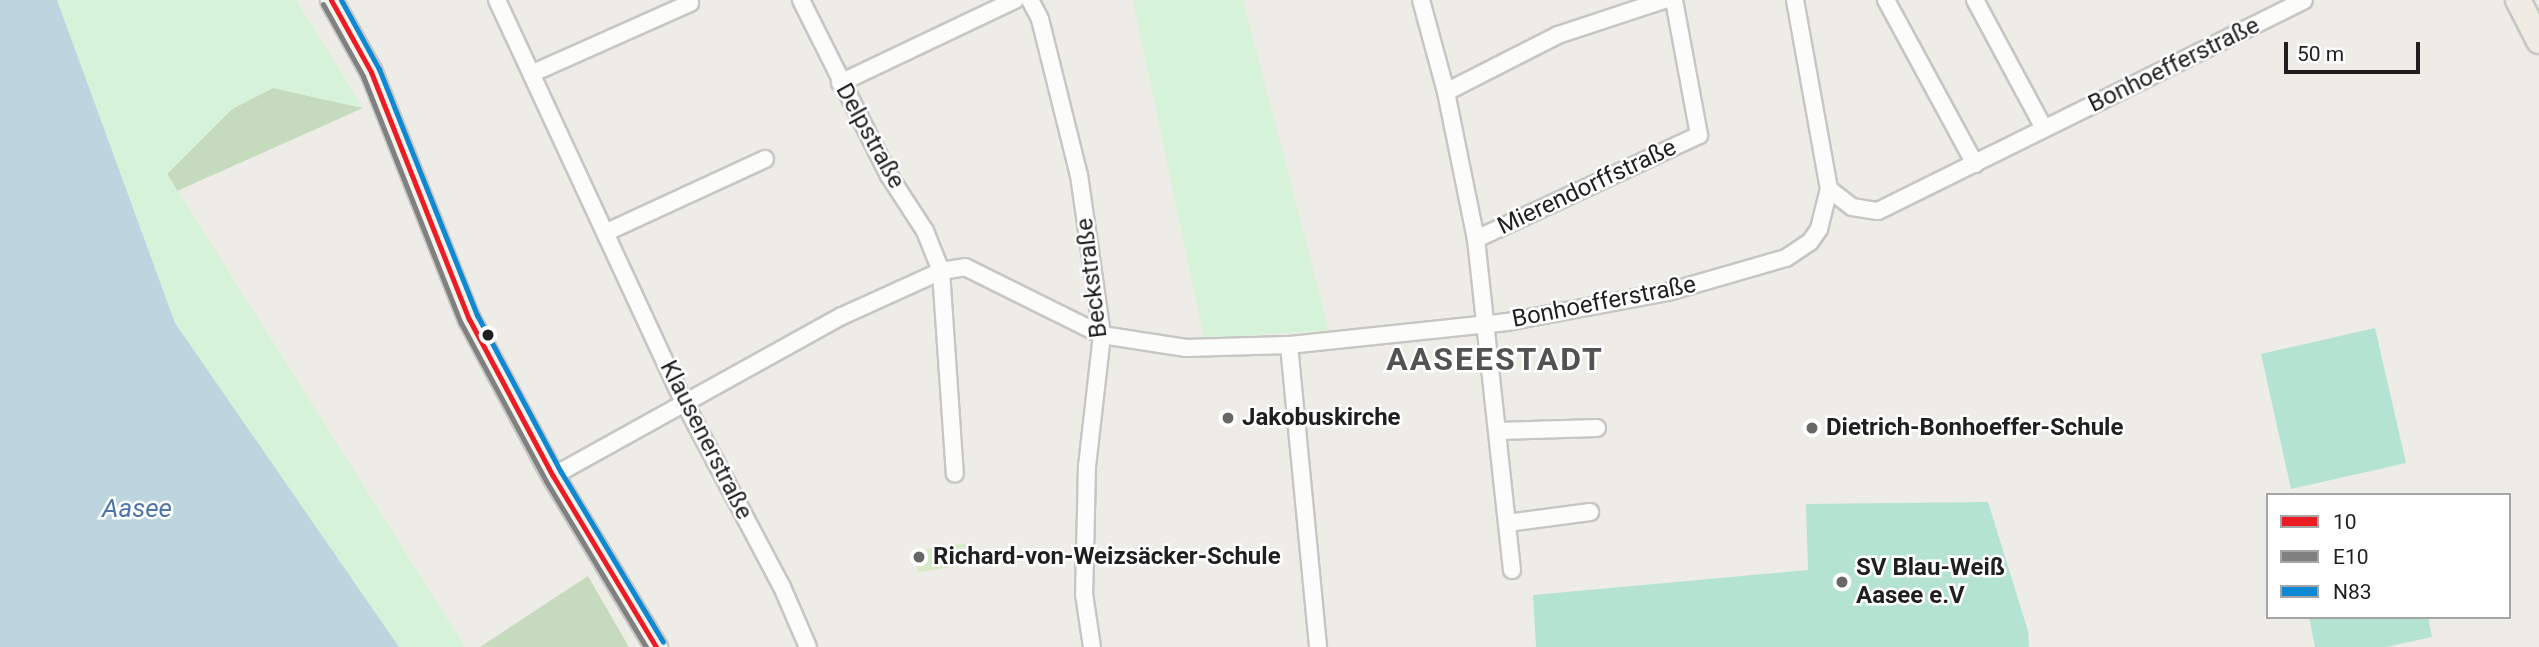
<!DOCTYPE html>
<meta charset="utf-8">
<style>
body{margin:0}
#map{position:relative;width:2539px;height:647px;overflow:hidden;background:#edece7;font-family:Roboto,sans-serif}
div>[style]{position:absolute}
.grass>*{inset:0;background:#d7e9c7}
.forest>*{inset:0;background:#c6dbbe}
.park>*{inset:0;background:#d6f2d8}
.pitch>*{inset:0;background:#b4e3d2}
.water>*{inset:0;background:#bcd5df}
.roads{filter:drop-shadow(2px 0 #c6c6c3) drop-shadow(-2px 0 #c6c6c3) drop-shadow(0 2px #c6c6c3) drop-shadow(0 -2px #c6c6c3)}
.street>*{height:16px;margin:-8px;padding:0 8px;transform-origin:8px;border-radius:8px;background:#fcfcfb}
.secondary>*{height:21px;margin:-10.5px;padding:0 10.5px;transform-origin:10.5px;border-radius:10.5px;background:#f2f3eb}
.primary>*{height:24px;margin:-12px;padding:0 12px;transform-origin:12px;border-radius:12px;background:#f0ece4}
.bus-1>*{height:5px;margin:-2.5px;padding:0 2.5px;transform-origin:2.5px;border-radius:2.5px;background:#ed1c24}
.bus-2>*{height:5px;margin:-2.5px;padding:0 2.5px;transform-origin:2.5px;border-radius:2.5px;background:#808080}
.bus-3>*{height:5px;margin:-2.5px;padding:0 2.5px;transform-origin:2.5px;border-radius:2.5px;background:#0e88d3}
.dots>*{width:19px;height:19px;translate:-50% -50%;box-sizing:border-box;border:4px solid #fff;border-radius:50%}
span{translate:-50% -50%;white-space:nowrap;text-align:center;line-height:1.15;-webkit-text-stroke:5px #fff;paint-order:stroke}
.street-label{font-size:24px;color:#1f1f1f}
.poi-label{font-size:24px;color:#1f1f1f;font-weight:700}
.left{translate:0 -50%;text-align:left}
.water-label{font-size:26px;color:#4e75ab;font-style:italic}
.district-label{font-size:32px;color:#525252;font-weight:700;letter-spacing:2px}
.legend{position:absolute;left:2266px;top:493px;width:245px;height:126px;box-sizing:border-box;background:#fff;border:2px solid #a5a5a5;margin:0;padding:9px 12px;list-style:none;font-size:21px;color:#1f1f1f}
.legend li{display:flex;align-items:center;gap:14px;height:35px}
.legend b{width:35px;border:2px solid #a5a5a5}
.scale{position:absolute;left:2284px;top:42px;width:136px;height:32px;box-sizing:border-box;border:4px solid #1f1f1f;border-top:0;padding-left:9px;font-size:21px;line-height:24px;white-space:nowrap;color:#1f1f1f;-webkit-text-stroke:5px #fff;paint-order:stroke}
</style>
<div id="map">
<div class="grass">
<i style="clip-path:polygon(969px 543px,972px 564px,918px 572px,915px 551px)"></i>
</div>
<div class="forest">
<i style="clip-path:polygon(273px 88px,363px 108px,177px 191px,167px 174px,232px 109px)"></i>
<i style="clip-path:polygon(588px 576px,629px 647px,480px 647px)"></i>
</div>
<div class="park">
<i style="clip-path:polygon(57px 0,296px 0,363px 108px,273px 88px,232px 109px,167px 174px,465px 647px,399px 647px,175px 323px)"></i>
<i style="clip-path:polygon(1133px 0,1243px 0,1329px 330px,1204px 339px)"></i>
</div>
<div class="pitch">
<i style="clip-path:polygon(2375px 328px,2406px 463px,2291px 489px,2261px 354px)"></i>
<i style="clip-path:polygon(1988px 502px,2028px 631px,2029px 647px,1536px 647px,1533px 595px,1808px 570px,1806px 504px)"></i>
<i style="clip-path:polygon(2309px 617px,2428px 617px,2432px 637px,2386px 647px,2315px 647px)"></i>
</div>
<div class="water">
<i style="clip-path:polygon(0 0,57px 0,175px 323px,399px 647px,0 647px)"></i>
</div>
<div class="roads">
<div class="street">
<i style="left:497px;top:0;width:443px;rotate:65.1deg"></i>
<i style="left:684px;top:402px;width:209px;rotate:62.1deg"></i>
<i style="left:782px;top:587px;width:65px;rotate:66.6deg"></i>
<i style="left:801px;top:0;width:195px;rotate:63.4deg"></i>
<i style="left:888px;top:174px;width:68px;rotate:57deg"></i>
<i style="left:925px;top:231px;width:43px;rotate:68.2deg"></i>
<i style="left:941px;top:271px;width:203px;rotate:86.1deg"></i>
<i style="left:1030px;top:0;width:21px;rotate:62deg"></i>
<i style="left:1040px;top:19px;width:161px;rotate:76deg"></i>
<i style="left:1079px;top:175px;width:162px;rotate:81.8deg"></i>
<i style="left:1102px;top:335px;width:132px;rotate:96.5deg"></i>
<i style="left:1087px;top:466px;width:128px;rotate:91.3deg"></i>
<i style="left:1084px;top:594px;width:54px;rotate:81.4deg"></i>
<i style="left:1421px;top:0;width:95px;rotate:74.8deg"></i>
<i style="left:1446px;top:92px;width:150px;rotate:78.5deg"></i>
<i style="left:1476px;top:239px;width:333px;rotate:83.8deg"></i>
<i style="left:1886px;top:0;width:187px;rotate:61.5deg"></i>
<i style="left:1975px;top:0;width:145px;rotate:61.7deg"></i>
<i style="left:533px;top:73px;width:172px;rotate:-24deg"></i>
<i style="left:840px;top:83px;width:194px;rotate:-25.4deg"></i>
<i style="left:1446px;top:92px;width:126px;rotate:-27deg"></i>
<i style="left:1558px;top:35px;width:112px;rotate:-18.3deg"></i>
<i style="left:1829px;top:189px;width:29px;rotate:38deg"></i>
<i style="left:1852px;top:207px;width:26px;rotate:9deg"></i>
<i style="left:1878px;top:211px;width:475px;rotate:-26.3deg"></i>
<i style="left:607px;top:232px;width:174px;rotate:-24.8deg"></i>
<i style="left:1476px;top:239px;width:246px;rotate:-25deg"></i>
<i style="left:1699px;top:135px;width:137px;rotate:-100.5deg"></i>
<i style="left:1289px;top:345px;width:303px;rotate:84.5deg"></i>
<i style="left:1498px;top:431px;width:99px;rotate:-1.7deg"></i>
<i style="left:553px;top:476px;width:330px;rotate:-29deg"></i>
<i style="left:842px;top:316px;width:109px;rotate:-24.4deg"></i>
<i style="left:941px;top:271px;width:24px;rotate:-9deg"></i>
<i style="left:965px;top:267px;width:153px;rotate:26.4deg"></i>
<i style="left:1102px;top:335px;width:85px;rotate:8.8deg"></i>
<i style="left:1186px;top:348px;width:103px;rotate:-1.7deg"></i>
<i style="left:1289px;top:345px;width:219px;rotate:-6deg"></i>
<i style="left:1507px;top:322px;width:164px;rotate:-10.6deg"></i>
<i style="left:1668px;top:292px;width:123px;rotate:-16.1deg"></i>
<i style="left:1786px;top:258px;width:29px;rotate:-34deg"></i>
<i style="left:1810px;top:242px;width:16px;rotate:-55deg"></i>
<i style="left:1819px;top:229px;width:41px;rotate:-76deg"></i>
<i style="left:1829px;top:189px;width:192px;rotate:-100.2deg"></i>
<i style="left:1507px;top:523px;width:84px;rotate:-7.5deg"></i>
</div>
<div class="secondary">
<i style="left:331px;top:0;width:82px;rotate:60.9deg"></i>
<i style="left:371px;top:72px;width:266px;rotate:68.4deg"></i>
<i style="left:469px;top:319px;width:178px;rotate:61.9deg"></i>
<i style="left:553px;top:476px;width:200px;rotate:58.9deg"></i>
</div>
<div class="primary">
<i style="left:2518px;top:0;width:46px;rotate:62.9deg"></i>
</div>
</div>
<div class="bus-1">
<i style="left:331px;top:0;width:82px;rotate:60.9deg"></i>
<i style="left:371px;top:72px;width:266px;rotate:68.4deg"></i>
<i style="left:469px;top:319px;width:178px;rotate:61.9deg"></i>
<i style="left:553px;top:476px;width:200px;rotate:58.9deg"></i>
</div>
<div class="bus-2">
<i style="left:323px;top:4px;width:82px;rotate:60.9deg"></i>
<i style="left:363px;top:76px;width:266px;rotate:68.4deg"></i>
<i style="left:461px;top:323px;width:179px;rotate:61.7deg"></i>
<i style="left:546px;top:481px;width:194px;rotate:58.9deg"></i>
</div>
<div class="bus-3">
<i style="left:341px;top:0;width:79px;rotate:61.2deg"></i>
<i style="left:379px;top:69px;width:265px;rotate:68.3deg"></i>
<i style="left:477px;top:315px;width:178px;rotate:61.9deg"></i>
<i style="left:561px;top:472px;width:198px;rotate:59deg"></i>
</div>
<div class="dots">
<i style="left:488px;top:335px;background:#1f1f1f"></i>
<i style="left:1228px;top:418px;background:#676765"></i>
<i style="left:1812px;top:428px;background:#676765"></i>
<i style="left:919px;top:557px;background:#676765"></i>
<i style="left:1842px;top:582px;background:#676765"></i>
</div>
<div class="street-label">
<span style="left:2174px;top:65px;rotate:-26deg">Bonhoefferstraße</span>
<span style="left:870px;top:136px;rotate:61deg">Delpstraße</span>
<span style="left:1587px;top:187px;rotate:-25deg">Mierendorffstraße</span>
<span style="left:1092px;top:278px;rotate:-97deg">Beckstraße</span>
<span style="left:1604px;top:302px;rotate:-11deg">Bonhoefferstraße</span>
<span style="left:706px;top:440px;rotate:63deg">Klausenerstraße</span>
</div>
<div class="poi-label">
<span class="left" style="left:1242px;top:418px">Jakobuskirche</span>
<span class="left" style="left:1826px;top:428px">Dietrich-Bonhoeffer-Schule</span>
<span class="left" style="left:933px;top:557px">Richard-von-Weizsäcker-Schule</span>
<span class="left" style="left:1856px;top:582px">SV Blau-Weiß<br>Aasee e.V</span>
</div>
<div class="water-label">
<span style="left:137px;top:509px">Aasee</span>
</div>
<div class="district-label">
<span style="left:1495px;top:359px">AASEESTADT</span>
</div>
<ul class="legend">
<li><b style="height:9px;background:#ed1c24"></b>10</li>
<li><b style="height:9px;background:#808080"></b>E10</li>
<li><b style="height:9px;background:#0e88d3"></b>N83</li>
</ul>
<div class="scale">50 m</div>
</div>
